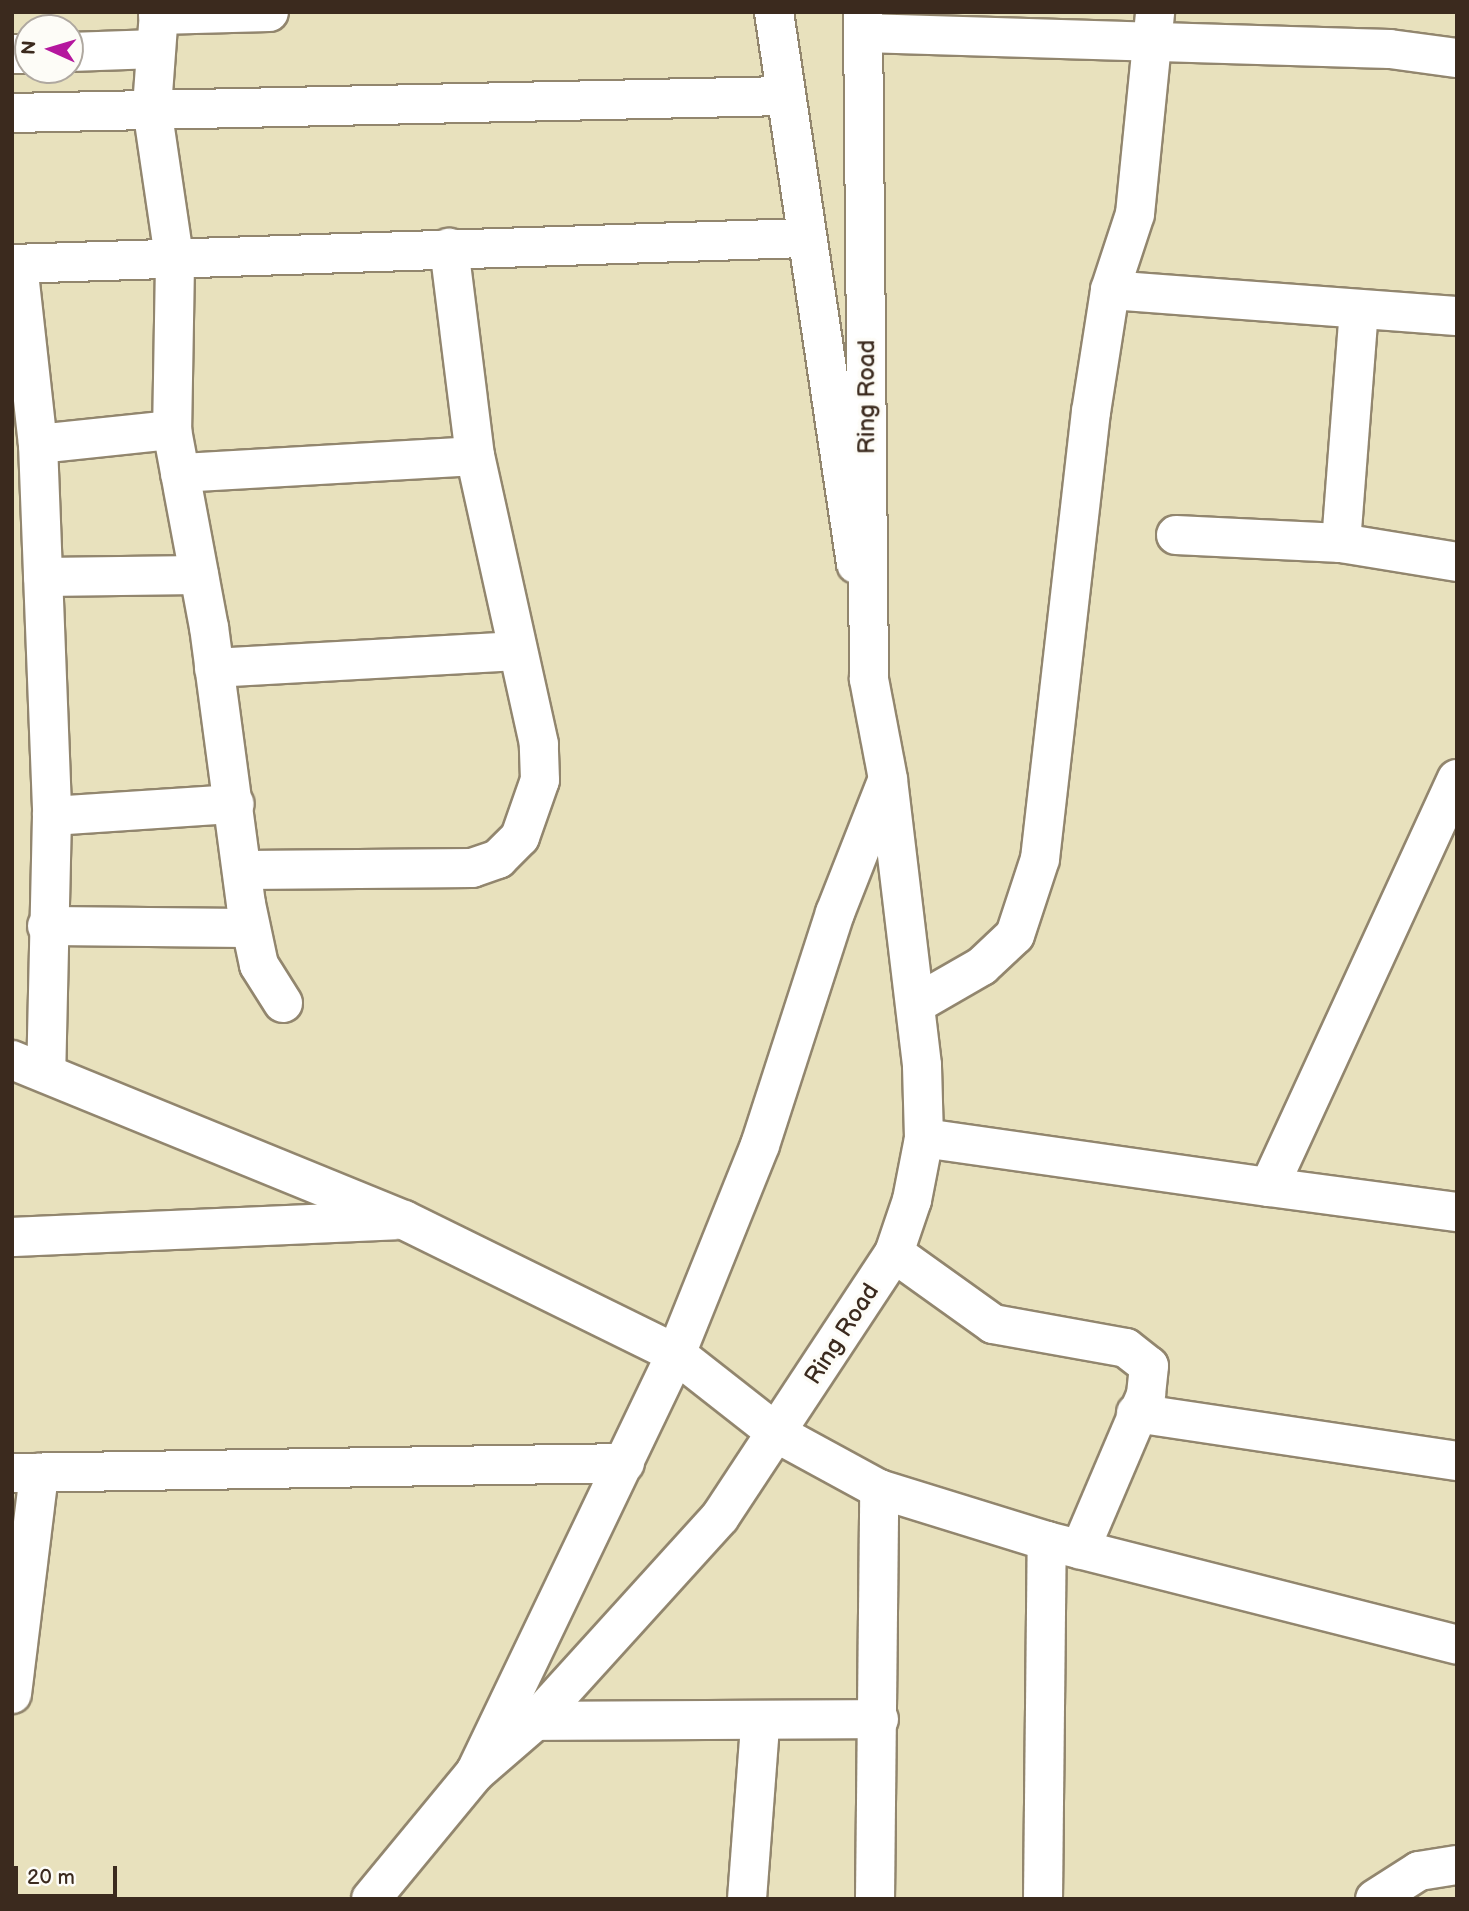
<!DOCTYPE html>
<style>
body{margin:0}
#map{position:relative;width:1469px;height:1911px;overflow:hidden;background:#e8e1bd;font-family:"Balsamiq Sans",sans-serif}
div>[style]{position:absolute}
.roads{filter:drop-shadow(2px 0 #92866e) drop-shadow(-2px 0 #92866e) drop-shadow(0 2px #92866e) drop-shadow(0 -2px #92866e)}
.minor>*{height:38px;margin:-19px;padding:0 19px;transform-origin:19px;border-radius:19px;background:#fff}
.secondary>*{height:38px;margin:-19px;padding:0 19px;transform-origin:19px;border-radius:19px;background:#fff}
span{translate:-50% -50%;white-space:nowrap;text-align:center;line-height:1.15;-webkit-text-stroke:7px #fdfcf7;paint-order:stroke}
.street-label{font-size:24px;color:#3b2a1e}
.frame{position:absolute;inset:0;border:14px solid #3b2a1e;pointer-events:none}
.north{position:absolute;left:14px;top:14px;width:70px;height:70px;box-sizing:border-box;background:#fdfcf7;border:2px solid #afa8a0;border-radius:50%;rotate:274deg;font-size:19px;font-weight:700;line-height:28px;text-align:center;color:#3b2a1e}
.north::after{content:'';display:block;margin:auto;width:24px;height:32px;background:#b5179e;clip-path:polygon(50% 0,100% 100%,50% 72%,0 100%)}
.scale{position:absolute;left:14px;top:1866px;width:103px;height:32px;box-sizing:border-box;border:4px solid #3b2a1e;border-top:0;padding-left:9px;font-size:21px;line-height:24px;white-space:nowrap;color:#3b2a1e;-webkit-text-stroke:5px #fdfcf7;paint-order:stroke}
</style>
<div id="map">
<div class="roads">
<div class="minor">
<i style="left:159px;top:12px;width:96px;rotate:94.2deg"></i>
<i style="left:152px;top:108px;width:158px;rotate:81.6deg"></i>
<i style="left:175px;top:264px;width:166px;rotate:91deg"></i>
<i style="left:172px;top:430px;width:200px;rotate:79.4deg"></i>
<i style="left:209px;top:627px;width:279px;rotate:82.4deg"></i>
<i style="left:246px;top:904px;width:62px;rotate:78deg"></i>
<i style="left:259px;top:965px;width:45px;rotate:57.7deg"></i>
<i style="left:774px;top:12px;width:558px;rotate:81.55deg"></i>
<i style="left:158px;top:15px;width:111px;rotate:-1.5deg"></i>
<i style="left:864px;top:33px;width:526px;rotate:1.74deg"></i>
<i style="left:1390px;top:49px;width:68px;rotate:7.7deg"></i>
<i style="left:70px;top:52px;width:86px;rotate:-2deg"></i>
<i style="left:12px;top:54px;width:16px"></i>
<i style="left:12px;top:113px;width:773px;rotate:-1.26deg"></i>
<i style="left:12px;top:264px;width:793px;rotate:-1.88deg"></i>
<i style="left:18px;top:264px;width:181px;rotate:83.7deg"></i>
<i style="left:38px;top:444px;width:372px;rotate:87.8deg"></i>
<i style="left:52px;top:816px;width:257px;rotate:91.3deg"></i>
<i style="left:1110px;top:290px;width:348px;rotate:4.3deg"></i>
<i style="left:38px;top:444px;width:135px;rotate:-6deg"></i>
<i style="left:180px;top:473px;width:295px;rotate:-3.3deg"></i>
<i style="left:1176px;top:535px;width:165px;rotate:2.8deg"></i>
<i style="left:1341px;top:543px;width:118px;rotate:9.3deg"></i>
<i style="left:1341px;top:543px;width:234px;rotate:-85.6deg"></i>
<i style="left:43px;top:577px;width:156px;rotate:-0.7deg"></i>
<i style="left:214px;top:668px;width:303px;rotate:-3.2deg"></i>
<i style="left:52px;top:816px;width:183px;rotate:-3.8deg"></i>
<i style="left:245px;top:870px;width:227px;rotate:-0.5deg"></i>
<i style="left:472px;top:868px;width:28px;rotate:-19deg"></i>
<i style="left:498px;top:859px;width:31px;rotate:-45deg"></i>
<i style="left:520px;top:837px;width:60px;rotate:-70.7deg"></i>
<i style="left:540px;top:780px;width:36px;rotate:-92deg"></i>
<i style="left:539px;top:744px;width:295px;rotate:-102.5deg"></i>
<i style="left:475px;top:456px;width:210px;rotate:-97.1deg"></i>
<i style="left:47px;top:926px;width:203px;rotate:0.6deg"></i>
<i style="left:916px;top:1004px;width:76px;rotate:-29.9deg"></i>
<i style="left:982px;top:966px;width:45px;rotate:-43.2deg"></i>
<i style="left:1015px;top:935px;width:80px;rotate:-71.8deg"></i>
<i style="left:1040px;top:859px;width:450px;rotate:-83.5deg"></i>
<i style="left:1091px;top:412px;width:123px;rotate:-81.1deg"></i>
<i style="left:1110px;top:290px;width:80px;rotate:-71.8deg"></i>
<i style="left:1135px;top:214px;width:203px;rotate:-84.3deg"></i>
<i style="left:12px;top:1060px;width:423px;rotate:22.2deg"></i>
<i style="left:404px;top:1220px;width:303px;rotate:26.2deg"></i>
<i style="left:676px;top:1354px;width:130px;rotate:38.1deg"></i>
<i style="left:778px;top:1434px;width:115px;rotate:28.6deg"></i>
<i style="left:879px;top:1489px;width:176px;rotate:17.2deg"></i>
<i style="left:1047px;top:1541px;width:423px;rotate:14.2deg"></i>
<i style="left:924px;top:1138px;width:348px;rotate:8.1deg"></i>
<i style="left:1269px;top:1187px;width:449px;rotate:-65.3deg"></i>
<i style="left:1269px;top:1187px;width:190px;rotate:7.6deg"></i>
<i style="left:12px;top:1237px;width:383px;rotate:-2.5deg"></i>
<i style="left:894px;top:1253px;width:122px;rotate:35.6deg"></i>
<i style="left:993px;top:1324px;width:135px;rotate:10.2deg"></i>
<i style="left:1126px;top:1348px;width:29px;rotate:38deg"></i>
<i style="left:1149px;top:1366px;width:29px;rotate:96deg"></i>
<i style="left:1146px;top:1395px;width:168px;rotate:113.1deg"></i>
<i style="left:1136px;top:1413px;width:325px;rotate:8.5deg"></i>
<i style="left:12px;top:1473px;width:613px;rotate:-0.93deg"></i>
<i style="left:12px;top:1694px;width:223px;rotate:-83deg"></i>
<i style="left:535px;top:1721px;width:344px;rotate:-0.3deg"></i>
<i style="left:747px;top:1899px;width:174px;rotate:-85.7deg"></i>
<i style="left:875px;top:1899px;width:410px;rotate:-89.4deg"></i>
<i style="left:1043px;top:1899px;width:358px;rotate:-89.4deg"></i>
<i style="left:1375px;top:1899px;width:52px;rotate:-32.5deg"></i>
<i style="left:1419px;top:1871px;width:38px;rotate:-9deg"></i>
</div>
<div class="secondary">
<i style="left:475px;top:1773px;width:79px;rotate:-40.9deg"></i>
<i style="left:535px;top:1721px;width:275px;rotate:-47.8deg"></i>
<i style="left:720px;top:1517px;width:316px;rotate:-56.6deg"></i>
<i style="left:894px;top:1253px;width:56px;rotate:-71.2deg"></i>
<i style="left:912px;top:1200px;width:63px;rotate:-79deg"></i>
<i style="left:924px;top:1138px;width:73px;rotate:-91.6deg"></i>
<i style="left:922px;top:1065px;width:288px;rotate:-96.8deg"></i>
<i style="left:888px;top:779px;width:102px;rotate:-100.8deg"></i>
<i style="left:869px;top:679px;width:667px;rotate:-90.52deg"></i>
<i style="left:371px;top:1899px;width:163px;rotate:-50.5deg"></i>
<i style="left:475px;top:1773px;width:465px;rotate:-64.4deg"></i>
<i style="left:676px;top:1354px;width:225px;rotate:-68.1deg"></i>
<i style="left:760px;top:1145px;width:244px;rotate:-72.1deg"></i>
<i style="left:835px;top:913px;width:142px;rotate:-68.5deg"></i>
</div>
</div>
<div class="street-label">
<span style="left:867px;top:397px;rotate:-90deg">Ring Road</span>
<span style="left:842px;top:1334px;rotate:-57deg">Ring Road</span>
</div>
<div class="frame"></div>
<div class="north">N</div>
<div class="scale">20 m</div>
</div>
